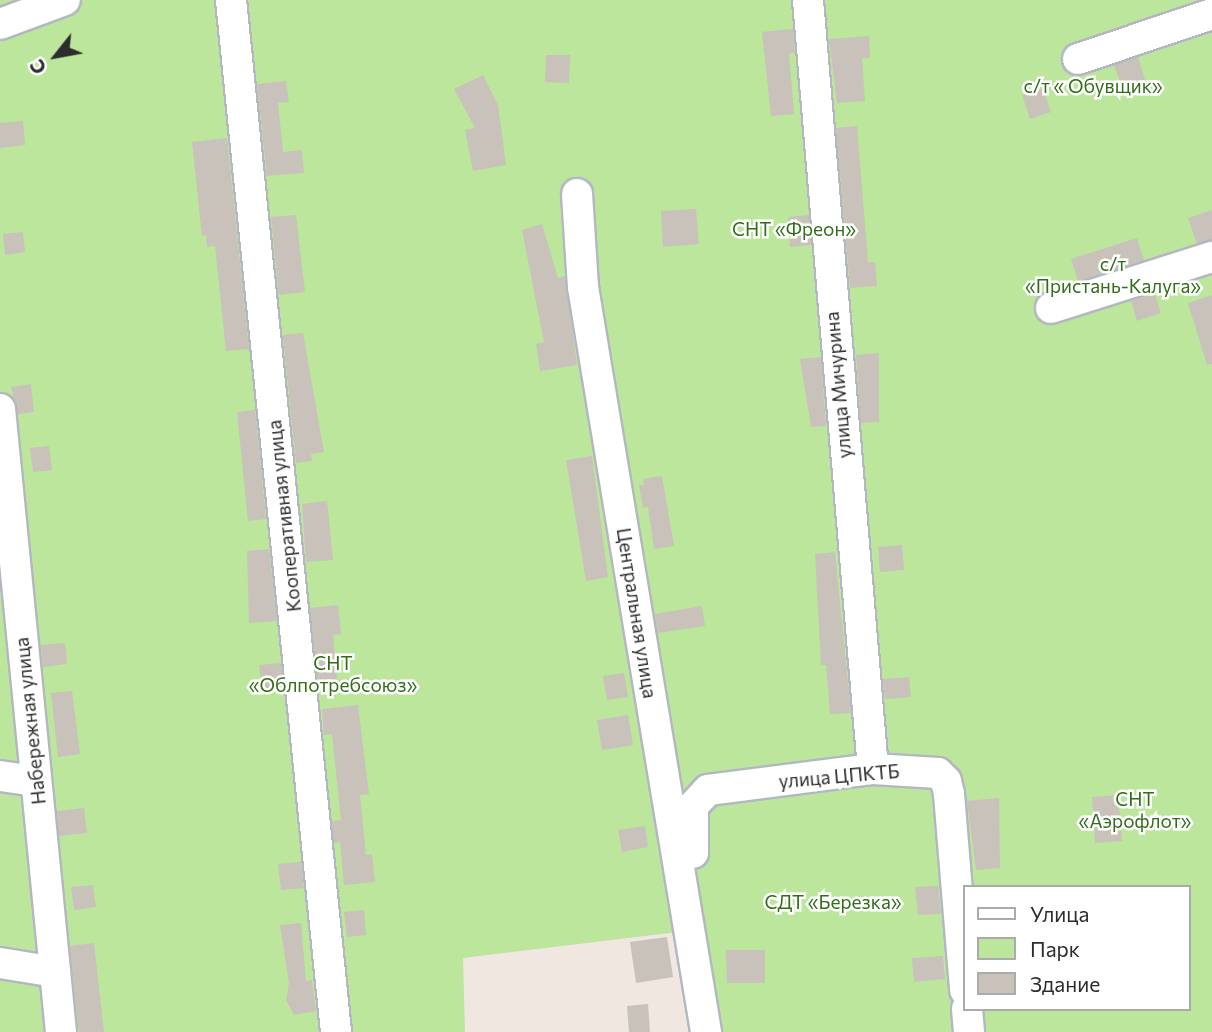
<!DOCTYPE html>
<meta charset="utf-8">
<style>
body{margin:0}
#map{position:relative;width:1212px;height:1032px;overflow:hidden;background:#efe7e0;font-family:Commissioner,sans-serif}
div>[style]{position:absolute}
.green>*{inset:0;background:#bbe69c}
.building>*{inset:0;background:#c8c2bb}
.roads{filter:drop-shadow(2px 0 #b3b7c1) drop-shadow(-2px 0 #b3b7c1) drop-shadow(0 2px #b3b7c1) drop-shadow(0 -2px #b3b7c1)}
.minor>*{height:30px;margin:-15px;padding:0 15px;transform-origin:15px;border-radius:15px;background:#fff}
span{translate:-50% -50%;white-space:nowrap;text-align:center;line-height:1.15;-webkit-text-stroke:5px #fff;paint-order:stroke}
.park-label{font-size:19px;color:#326e1a}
.street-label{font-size:19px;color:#2d2d2d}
.legend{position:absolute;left:963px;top:885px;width:228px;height:126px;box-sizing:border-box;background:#fff;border:2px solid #ababab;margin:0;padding:9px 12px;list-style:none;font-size:21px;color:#2d2d2d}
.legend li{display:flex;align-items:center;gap:14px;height:35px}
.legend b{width:35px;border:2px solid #ababab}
.north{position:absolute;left:21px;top:21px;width:70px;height:70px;-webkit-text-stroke:5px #fff;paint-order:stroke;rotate:239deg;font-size:19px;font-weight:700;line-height:28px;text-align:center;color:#2d2d2d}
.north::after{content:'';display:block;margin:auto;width:24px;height:32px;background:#2d2d2d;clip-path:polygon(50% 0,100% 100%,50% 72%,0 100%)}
</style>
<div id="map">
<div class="green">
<i style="clip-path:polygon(evenodd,0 0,1212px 0,1212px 1032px,704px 1032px,686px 931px,463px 958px,465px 1032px,0 1032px,0 0,965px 887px,1189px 887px,1189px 1009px,965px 1009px,965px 887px)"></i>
</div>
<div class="building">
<i style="clip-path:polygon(793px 29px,795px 53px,789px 53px,794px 114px,771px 116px,762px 32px)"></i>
<i style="clip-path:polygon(869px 36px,870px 58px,862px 58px,865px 101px,837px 103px,829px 39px)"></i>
<i style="clip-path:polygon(546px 55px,570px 55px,569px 83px,545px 82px)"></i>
<i style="clip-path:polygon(1138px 57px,1145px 80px,1122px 87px,1114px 65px)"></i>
<i style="clip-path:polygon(483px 75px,498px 105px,506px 165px,473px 171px,465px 130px,475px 128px,454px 89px)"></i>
<i style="clip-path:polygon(286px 81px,289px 102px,278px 103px,283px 152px,302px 150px,304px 173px,267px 176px,257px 84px)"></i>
<i style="clip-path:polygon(1043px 88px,1051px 112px,1030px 119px,1022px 95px)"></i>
<i style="clip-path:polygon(23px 121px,25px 145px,0 148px,0 123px)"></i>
<i style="clip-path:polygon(857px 126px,868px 262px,875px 262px,877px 286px,850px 288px,836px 128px)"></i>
<i style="clip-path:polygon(227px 138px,249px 349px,226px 351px,215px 246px,207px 247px,206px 235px,202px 236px,192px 142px)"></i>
<i style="clip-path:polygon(696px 209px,699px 244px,663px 247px,661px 211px)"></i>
<i style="clip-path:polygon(1212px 210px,1212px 240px,1197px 244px,1188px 218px)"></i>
<i style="clip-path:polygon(296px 215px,305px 292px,279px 295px,271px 217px)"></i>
<i style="clip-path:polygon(809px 215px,811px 245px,790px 247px,788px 217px)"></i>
<i style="clip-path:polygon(542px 224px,558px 278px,565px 276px,577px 365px,540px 371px,536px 344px,544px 342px,522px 230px)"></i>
<i style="clip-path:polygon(23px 232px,25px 252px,5px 255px,3px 234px)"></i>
<i style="clip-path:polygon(1137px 238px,1144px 260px,1078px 281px,1071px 259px)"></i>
<i style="clip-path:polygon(1155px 294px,1161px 313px,1137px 321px,1131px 301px)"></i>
<i style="clip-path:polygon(1212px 295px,1212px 364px,1207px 365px,1188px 303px)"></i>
<i style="clip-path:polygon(303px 333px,324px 452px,311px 454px,312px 461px,296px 463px,283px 335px)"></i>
<i style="clip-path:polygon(879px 353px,879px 422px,861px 423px,856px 355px)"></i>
<i style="clip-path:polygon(821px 357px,826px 426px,811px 427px,800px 359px)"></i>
<i style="clip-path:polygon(31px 384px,34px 412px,18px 414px,11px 387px)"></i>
<i style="clip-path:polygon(255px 410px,266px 519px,248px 521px,237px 412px)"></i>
<i style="clip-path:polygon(49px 446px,52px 470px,33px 472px,30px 448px)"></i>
<i style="clip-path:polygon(592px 456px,608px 577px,586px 581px,566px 460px)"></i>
<i style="clip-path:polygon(662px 476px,674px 546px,654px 549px,648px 507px,643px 508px,639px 485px,644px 485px,643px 479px)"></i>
<i style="clip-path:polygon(327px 501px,333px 560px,306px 562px,302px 504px)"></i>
<i style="clip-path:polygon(902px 545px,904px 570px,880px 572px,878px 547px)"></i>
<i style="clip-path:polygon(269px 549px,277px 621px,249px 623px,247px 551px)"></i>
<i style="clip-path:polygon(835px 552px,851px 713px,830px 714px,826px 665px,821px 665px,815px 554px)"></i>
<i style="clip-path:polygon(338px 605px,341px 634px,333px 635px,337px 680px,318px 682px,310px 608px)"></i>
<i style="clip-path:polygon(702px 606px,705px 626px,658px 633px,655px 614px)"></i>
<i style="clip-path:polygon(65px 643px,67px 664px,43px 667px,41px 645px)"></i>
<i style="clip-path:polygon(281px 663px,283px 686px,262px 689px,259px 665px)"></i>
<i style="clip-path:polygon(624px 673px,628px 697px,607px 700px,603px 676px)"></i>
<i style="clip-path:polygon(909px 677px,911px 697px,885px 699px,883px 679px)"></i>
<i style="clip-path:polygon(72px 691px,80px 754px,58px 757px,51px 693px)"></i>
<i style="clip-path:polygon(358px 705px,369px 794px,360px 795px,366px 855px,372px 854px,375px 882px,344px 885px,340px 842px,334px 843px,332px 821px,341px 820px,332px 734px,324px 735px,322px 709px)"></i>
<i style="clip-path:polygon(628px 715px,633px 745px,602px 750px,597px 720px)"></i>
<i style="clip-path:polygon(1118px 795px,1122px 841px,1095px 843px,1092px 797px)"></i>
<i style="clip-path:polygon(999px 798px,1000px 868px,976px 870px,967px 801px)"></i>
<i style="clip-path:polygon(84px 808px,87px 833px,59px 836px,57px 811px)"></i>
<i style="clip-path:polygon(645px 826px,648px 847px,622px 852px,618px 830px)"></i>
<i style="clip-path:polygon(301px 862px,304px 888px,281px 890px,278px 864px)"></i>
<i style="clip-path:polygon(93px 885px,96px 907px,74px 910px,71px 887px)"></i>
<i style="clip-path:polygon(938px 886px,941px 914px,918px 915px,915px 887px)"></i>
<i style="clip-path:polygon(364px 910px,366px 935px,347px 937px,344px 912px)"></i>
<i style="clip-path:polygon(301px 923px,306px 981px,312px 980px,316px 1011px,294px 1015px,286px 1000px,289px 983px,280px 925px)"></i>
<i style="clip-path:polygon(667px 937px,673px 977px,636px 983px,630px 942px)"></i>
<i style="clip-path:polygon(94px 943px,104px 1032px,79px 1032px,70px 946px)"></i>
<i style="clip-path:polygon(726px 950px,765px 950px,765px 983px,727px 983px)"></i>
<i style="clip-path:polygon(943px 956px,945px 979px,914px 982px,912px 958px)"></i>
<i style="clip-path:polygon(648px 1004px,650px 1032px,629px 1032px,627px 1006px)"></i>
</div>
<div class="roads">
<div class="minor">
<i style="left:231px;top:0;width:1037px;rotate:84.19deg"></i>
<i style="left:808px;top:0;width:772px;rotate:85.17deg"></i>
<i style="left:0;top:24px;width:69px;rotate:-20.3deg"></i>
<i style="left:1078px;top:59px;width:141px;rotate:-18.6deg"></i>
<i style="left:577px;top:194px;width:93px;rotate:86.3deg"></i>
<i style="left:583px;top:287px;width:755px;rotate:80.62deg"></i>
<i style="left:1051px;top:308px;width:169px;rotate:-17.6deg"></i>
<i style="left:0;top:409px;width:626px;rotate:84.41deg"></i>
<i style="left:0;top:776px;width:36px;rotate:8deg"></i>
<i style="left:693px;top:853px;width:47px;rotate:-90deg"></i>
<i style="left:693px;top:806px;width:22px;rotate:-47deg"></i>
<i style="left:708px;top:790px;width:166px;rotate:-7.3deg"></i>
<i style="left:873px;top:769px;width:65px;rotate:3.5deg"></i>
<i style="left:938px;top:773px;width:11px;rotate:45deg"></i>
<i style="left:946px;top:781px;width:13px;rotate:77deg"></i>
<i style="left:949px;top:794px;width:197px;rotate:85.3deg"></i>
<i style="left:0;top:963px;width:56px;rotate:9.3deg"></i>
<i style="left:967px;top:1009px;width:23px;rotate:85deg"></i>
</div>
</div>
<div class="park-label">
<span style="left:1093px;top:86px">с/т « Обувщик»</span>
<span style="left:794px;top:229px">СНТ «Фреон»</span>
<span style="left:1113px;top:275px">с/т<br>«Пристань-Калуга»</span>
<span style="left:333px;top:674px">СНТ<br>«Облпотребсоюз»</span>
<span style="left:1135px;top:810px">СНТ<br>«Аэрофлот»</span>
<span style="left:833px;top:902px">СДТ «Березка»</span>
</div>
<div class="street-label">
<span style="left:838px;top:385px;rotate:-95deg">улица Мичурина</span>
<span style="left:284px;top:516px;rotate:-96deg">Кооперативная улица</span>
<span style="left:637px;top:613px;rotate:81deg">Центральная улица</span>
<span style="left:30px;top:721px;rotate:-96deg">Набережная улица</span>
<span style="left:839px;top:776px;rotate:-5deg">улица ЦПКТБ</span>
</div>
<ul class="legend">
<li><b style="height:9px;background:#fff"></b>Улица</li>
<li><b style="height:19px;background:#bbe69c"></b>Парк</li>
<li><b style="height:19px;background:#c8c2bb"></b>Здание</li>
</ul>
<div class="north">С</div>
</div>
